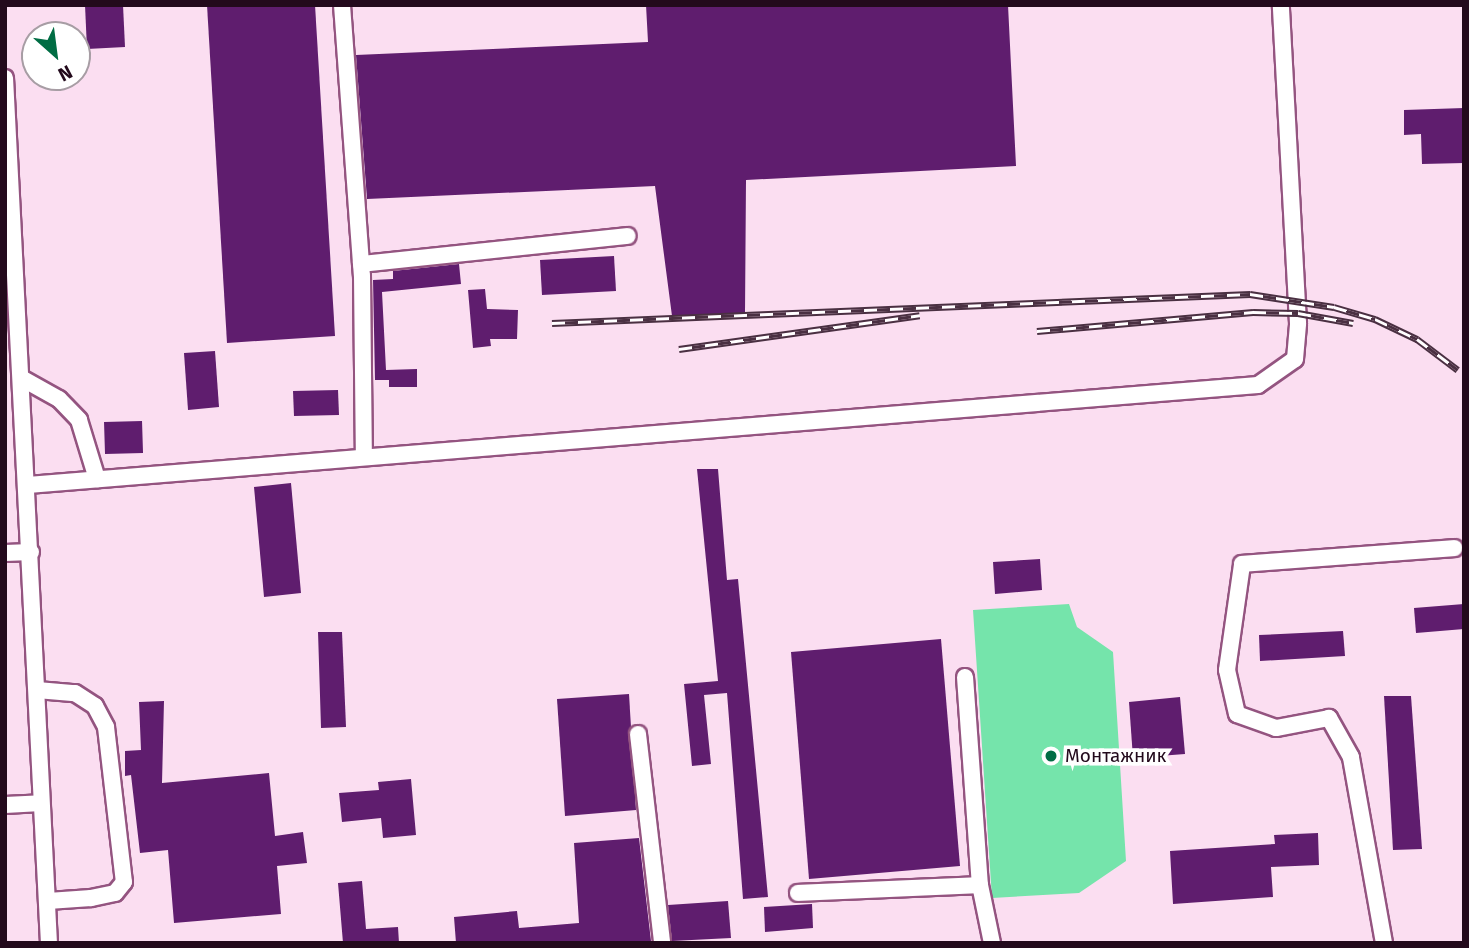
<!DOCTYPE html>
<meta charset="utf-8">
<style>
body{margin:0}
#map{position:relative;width:1469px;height:948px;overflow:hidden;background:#fbdef1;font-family:"Fira Sans",sans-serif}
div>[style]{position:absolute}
.green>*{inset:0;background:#75e4ab}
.building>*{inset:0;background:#5f1d6e}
.roads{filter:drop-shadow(2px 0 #945480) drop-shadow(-2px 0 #945480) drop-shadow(0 2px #945480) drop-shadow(0 -2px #945480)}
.minor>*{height:16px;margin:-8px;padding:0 8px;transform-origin:8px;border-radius:8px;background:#fff}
.rail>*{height:7px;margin-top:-3.5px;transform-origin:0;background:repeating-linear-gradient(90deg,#fff 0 13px,#4a3042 0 26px);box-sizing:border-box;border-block:2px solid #4a3042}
.dots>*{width:19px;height:19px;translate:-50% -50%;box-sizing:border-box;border:4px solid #fff;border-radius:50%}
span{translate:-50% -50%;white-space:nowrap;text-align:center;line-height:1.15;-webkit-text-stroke:7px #fff;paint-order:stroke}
.poi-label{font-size:19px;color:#230a1c}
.left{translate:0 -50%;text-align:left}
.frame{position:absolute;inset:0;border:7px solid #230a1c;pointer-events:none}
.north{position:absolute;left:21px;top:21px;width:70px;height:70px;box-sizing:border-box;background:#fff;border:2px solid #a79da4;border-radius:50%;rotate:152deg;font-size:19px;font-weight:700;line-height:28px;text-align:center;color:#230a1c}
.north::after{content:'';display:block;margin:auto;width:24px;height:32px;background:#006d44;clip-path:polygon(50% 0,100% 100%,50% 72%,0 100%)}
</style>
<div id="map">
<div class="green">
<i style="clip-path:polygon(1069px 604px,1077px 627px,1113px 652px,1126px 861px,1079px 893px,992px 898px,973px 610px)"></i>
</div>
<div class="building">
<i style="clip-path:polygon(85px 5px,123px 5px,125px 47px,87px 49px)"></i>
<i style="clip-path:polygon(207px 5px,315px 5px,335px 336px,227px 343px)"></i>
<i style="clip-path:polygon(646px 5px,1008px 5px,1016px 166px,746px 180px,745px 314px,672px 316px,655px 186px,367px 199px,356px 55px,648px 42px)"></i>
<i style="clip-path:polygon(1464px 108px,1464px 163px,1422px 164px,1421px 134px,1404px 135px,1404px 110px)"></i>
<i style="clip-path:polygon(614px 256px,616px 291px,542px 295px,540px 260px)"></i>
<i style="clip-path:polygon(459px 264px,461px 284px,382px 292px,386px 370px,417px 369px,417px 387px,389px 387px,389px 380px,375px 380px,373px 280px,393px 279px,393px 271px)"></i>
<i style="clip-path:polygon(485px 289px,487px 309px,518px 310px,517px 339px,490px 339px,491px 346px,473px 348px,468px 290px)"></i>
<i style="clip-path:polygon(215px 351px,219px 407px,188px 410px,184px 353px)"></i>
<i style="clip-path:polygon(338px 390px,339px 415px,294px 416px,293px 391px)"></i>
<i style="clip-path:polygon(142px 421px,143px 453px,105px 454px,104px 422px)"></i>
<i style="clip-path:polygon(697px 469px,718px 469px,727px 580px,738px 579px,768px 897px,743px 899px,727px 693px,704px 695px,711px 764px,692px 766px,684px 684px,718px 681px)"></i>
<i style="clip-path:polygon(291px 483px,301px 593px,264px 597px,254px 487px)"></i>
<i style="clip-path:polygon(1040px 559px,1042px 590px,995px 594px,993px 562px)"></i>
<i style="clip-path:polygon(1464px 604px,1464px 629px,1416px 633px,1414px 608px)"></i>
<i style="clip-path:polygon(1343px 631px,1345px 656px,1260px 661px,1259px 635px)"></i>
<i style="clip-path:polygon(318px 632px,342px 632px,346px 727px,321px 728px)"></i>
<i style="clip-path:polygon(941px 639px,960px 866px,809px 879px,791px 652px)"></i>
<i style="clip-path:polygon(629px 694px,636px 810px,565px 816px,557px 699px)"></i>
<i style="clip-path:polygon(1384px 696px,1411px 696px,1422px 849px,1393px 850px)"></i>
<i style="clip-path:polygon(1180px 697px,1185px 754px,1133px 758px,1129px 702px)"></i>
<i style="clip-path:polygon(164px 701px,162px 783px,269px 773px,275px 836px,303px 832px,307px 863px,277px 866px,281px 914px,174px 923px,168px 850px,140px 853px,131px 775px,125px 776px,125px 751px,141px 750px,139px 702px)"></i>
<i style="clip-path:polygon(411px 779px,416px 835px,383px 838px,381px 818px,342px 822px,339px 793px,379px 790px,378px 782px)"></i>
<i style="clip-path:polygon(1318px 833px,1319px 865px,1271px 867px,1273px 897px,1173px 904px,1170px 851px,1275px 844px,1274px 835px)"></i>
<i style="clip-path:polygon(639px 838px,651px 941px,456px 943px,454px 917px,517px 911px,519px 928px,579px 923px,574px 843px)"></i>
<i style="clip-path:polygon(362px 881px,366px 929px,398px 927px,399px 943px,343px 943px,338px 883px)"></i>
<i style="clip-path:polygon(728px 901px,731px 938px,672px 941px,668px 905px)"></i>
<i style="clip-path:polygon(812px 904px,813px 928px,765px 932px,764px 907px)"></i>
</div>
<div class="roads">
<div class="minor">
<i style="left:342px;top:5px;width:272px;rotate:85.8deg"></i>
<i style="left:362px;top:276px;width:181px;rotate:89.4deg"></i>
<i style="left:5px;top:78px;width:866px;rotate:87.09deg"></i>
<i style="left:361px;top:264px;width:268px;rotate:-6deg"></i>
<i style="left:23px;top:379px;width:41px;rotate:29.1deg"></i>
<i style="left:59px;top:399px;width:29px;rotate:46deg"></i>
<i style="left:79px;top:420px;width:62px;rotate:73deg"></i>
<i style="left:28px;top:485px;width:1234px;rotate:-4.65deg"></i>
<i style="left:1258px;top:385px;width:45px;rotate:-35.1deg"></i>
<i style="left:1295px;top:359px;width:36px;rotate:-85deg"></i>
<i style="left:1298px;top:323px;width:318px;rotate:-93.1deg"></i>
<i style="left:5px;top:553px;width:26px;rotate:-2deg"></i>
<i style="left:965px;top:677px;width:209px;rotate:85.9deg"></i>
<i style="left:980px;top:885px;width:59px;rotate:78.3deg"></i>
<i style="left:37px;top:690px;width:38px;rotate:5deg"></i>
<i style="left:75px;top:693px;width:24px;rotate:33deg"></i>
<i style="left:95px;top:706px;width:24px;rotate:62deg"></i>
<i style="left:106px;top:727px;width:156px;rotate:83.4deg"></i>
<i style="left:124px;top:882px;width:14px;rotate:129deg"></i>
<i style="left:115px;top:893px;width:25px;rotate:168deg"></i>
<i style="left:91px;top:898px;width:43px;rotate:176deg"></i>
<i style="left:638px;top:734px;width:210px;rotate:83.4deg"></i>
<i style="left:5px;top:805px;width:36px;rotate:-3deg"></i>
<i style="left:798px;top:893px;width:182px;rotate:-2.5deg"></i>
<i style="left:1384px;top:943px;width:189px;rotate:-100.1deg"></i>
<i style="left:1351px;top:757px;width:45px;rotate:-119.4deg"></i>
<i style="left:1329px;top:718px;width:54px;rotate:169.3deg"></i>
<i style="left:1276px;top:728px;width:41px;rotate:-160.3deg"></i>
<i style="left:1237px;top:714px;width:45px;rotate:-102.8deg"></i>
<i style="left:1227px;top:670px;width:107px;rotate:-81.9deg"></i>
<i style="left:1242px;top:564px;width:213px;rotate:-4.3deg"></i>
</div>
</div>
<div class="rail">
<i style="left:552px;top:323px;width:699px;rotate:-2.38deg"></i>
<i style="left:1250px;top:294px;width:85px;rotate:8.8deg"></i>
<i style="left:1334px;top:307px;width:43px;rotate:16.3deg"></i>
<i style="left:1375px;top:319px;width:47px;rotate:25.5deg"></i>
<i style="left:1417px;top:339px;width:51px;rotate:37.1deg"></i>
<i style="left:1037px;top:331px;width:217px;rotate:-5deg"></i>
<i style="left:1253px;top:312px;width:45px;rotate:1.3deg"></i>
<i style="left:1298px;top:313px;width:56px;rotate:10.3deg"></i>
<i style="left:679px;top:349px;width:243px;rotate:-8deg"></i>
</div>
<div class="dots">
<i style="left:1051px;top:756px;background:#006d44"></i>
</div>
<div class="poi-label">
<span class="left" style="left:1065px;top:756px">Монтажник</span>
</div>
<div class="frame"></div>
<div class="north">N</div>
</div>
